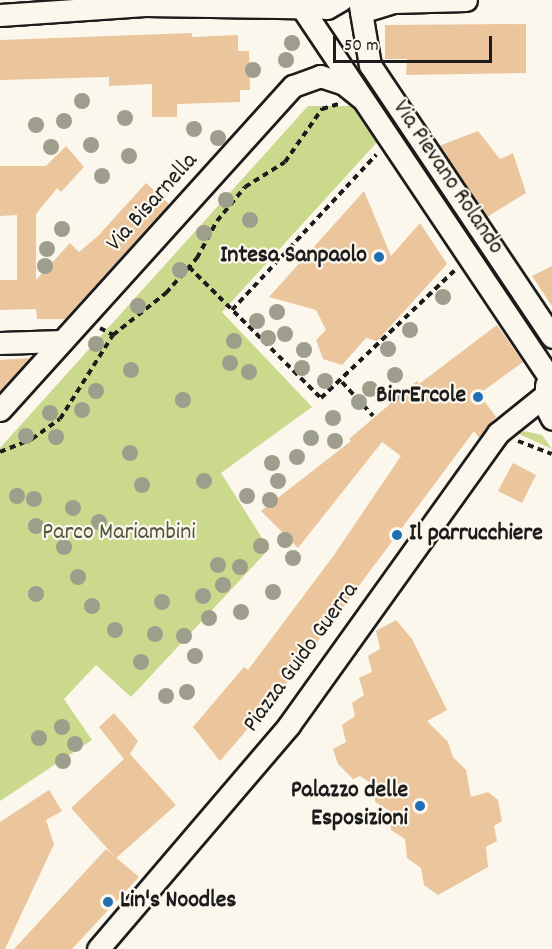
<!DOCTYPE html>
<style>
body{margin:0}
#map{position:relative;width:552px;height:949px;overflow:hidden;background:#fbf7ec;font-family:Dekko,sans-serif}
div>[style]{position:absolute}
.green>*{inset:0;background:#cad98c}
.building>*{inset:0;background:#ebc59c}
.path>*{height:4px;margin-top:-2px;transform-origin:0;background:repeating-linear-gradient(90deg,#1c1c1c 0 6px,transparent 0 10.5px)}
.roads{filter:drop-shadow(2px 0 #1c1c1c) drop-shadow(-2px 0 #1c1c1c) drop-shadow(0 2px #1c1c1c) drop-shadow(0 -2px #1c1c1c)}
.minor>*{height:21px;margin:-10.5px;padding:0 10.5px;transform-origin:10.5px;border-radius:10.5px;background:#fbf7ec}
.trees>*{width:16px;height:16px;margin:-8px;border-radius:50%;background:#9d9e8c}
.dots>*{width:16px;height:16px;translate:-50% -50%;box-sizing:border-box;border:3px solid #fbf7ec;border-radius:50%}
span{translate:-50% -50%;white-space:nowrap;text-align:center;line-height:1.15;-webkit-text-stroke:4.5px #fbf7ec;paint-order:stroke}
.street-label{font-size:24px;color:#1c1c1c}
.poi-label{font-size:24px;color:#1c1c1c;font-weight:700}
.right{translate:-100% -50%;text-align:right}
.left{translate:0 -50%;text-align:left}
.park-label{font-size:24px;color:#50553e}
.scale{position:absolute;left:333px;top:36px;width:159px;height:27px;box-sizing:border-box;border:3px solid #1c1c1c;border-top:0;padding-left:8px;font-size:18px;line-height:21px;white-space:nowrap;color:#1c1c1c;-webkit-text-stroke:4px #fbf7ec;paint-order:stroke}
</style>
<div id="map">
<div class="green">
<i style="clip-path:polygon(308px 106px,358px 106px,380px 139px,222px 312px,312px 407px,221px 473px,269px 549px,131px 697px,96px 665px,64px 699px,92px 740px,0 801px,0 448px)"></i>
<i style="clip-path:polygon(524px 431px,542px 435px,552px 449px,519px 434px)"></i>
</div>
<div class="building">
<i style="clip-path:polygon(526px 24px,526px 73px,406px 75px,407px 59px,385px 59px,385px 25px)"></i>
<i style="clip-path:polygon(192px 33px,192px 37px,238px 35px,238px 51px,249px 51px,250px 90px,240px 90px,240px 102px,177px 104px,177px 117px,152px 117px,152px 84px,109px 86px,109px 77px,0 80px,0 40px)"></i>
<i style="clip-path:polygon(478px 131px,500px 159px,513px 153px,526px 193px,487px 217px,439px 146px)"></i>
<i style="clip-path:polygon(66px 146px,84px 167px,61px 192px,57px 188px,36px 214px,36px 280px,70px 243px,79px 252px,98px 236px,146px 183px,169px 204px,65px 319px,37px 319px,36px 309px,0 310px,0 280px,17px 280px,17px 215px,0 216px,0 166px,46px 166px)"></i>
<i style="clip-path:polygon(364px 191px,391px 256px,420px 223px,447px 264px,377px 341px,366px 338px,342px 365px,323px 359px,316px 340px,326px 330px,316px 310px,269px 297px)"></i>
<i style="clip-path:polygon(552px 266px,552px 306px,532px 276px)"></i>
<i style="clip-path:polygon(497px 325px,523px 362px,479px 394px,496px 417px,479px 438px,474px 431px,283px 688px,220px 761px,193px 727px,244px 667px,248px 670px,334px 555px,401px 456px,382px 442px,298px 548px,261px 511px,351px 441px,349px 439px,417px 381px,419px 384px)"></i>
<i style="clip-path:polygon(30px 358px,0 391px,0 360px)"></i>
<i style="clip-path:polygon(513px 463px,536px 475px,522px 503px,498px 491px)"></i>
<i style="clip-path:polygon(396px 620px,412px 639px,447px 710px,427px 721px,448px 742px,453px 757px,466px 770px,471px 797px,488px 792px,498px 800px,502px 821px,494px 826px,497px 841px,486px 847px,488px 867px,438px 895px,424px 885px,421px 868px,407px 858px,405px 839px,391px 830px,390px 811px,375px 802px,375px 786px,360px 776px,353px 779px,338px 764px,333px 749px,346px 742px,342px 725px,355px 716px,352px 703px,364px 695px,359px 678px,372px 672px,368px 656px,380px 649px,376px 631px)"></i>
<i style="clip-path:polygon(114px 713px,138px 741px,130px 754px,176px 805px,116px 858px,71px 808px,124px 759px,99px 727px)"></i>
<i style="clip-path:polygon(49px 790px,62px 811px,46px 820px,54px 844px,5px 949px,0 949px,0 822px)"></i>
<i style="clip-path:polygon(106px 849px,139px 877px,72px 949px,14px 949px)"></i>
</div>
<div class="path">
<i style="left:189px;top:267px;width:186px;rotate:44.8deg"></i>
<i style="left:321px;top:398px;width:185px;rotate:-43.7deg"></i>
<i style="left:232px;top:310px;width:212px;rotate:-47.1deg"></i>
<i style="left:100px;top:328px;width:15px;rotate:28deg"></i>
<i style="left:342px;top:382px;width:46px;rotate:47.6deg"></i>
<i style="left:518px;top:441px;width:36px;rotate:21deg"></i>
<i style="left:0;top:452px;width:35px;rotate:-22deg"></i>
<i style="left:32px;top:439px;width:34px;rotate:-36deg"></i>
<i style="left:60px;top:419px;width:99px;rotate:-57.8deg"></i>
<i style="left:113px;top:335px;width:68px;rotate:-38.4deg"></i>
<i style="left:166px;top:293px;width:47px;rotate:-48.5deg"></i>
<i style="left:197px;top:258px;width:42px;rotate:-61.6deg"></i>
<i style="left:217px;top:221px;width:44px;rotate:-50.5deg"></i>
<i style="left:245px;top:187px;width:47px;rotate:-32deg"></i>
<i style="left:285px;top:162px;width:65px;rotate:-55.1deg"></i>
<i style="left:322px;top:109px;width:17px;rotate:-17deg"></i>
</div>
<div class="roads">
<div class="minor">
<i style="left:359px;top:0;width:66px;rotate:80.4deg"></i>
<i style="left:370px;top:65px;width:327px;rotate:56.2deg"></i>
<i style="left:145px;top:5px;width:182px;rotate:0.9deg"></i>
<i style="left:327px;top:8px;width:16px;rotate:-30deg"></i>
<i style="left:302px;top:8px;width:444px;rotate:56.2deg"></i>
<i style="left:361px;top:12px;width:34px;rotate:-17deg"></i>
<i style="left:394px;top:2px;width:72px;rotate:-1.6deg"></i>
<i style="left:0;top:15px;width:145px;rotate:-3.9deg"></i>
<i style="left:145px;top:5px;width:5px;rotate:-90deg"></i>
<i style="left:0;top:343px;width:62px;rotate:-1.8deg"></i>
<i style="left:546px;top:385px;width:22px;rotate:90deg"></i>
<i style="left:546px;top:407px;width:13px;rotate:63deg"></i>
<i style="left:0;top:410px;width:437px;rotate:-47.9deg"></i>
<i style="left:293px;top:86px;width:29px;rotate:-20deg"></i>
<i style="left:320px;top:76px;width:25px;rotate:18deg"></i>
<i style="left:344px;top:84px;width:22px;rotate:39deg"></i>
<i style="left:98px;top:949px;width:294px;rotate:-49.5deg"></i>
<i style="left:289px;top:725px;width:359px;rotate:-54.4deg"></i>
<i style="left:498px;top:433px;width:59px;rotate:-38.8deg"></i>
</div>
</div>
<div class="trees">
<i style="left:292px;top:43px"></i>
<i style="left:286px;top:60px"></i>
<i style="left:253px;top:70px"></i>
<i style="left:82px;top:101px"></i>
<i style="left:125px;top:118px"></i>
<i style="left:64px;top:121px"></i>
<i style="left:36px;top:125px"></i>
<i style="left:194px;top:129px"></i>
<i style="left:218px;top:138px"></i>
<i style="left:91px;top:145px"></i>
<i style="left:51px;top:147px"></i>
<i style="left:129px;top:156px"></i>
<i style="left:102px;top:176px"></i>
<i style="left:226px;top:200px"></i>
<i style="left:250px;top:220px"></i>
<i style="left:62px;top:229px"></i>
<i style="left:204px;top:233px"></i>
<i style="left:47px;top:249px"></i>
<i style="left:45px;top:266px"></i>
<i style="left:180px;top:270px"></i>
<i style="left:443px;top:297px"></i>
<i style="left:138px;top:306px"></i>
<i style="left:277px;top:312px"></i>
<i style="left:257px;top:321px"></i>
<i style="left:410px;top:330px"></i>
<i style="left:285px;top:334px"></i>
<i style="left:268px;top:338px"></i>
<i style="left:234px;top:341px"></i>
<i style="left:96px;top:344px"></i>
<i style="left:388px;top:349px"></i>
<i style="left:304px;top:350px"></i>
<i style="left:230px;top:363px"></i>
<i style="left:302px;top:368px"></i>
<i style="left:131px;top:370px"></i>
<i style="left:249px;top:372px"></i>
<i style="left:395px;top:375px"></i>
<i style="left:325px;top:381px"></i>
<i style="left:370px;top:389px"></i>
<i style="left:96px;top:391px"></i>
<i style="left:392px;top:396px"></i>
<i style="left:183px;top:400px"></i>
<i style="left:359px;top:402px"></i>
<i style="left:82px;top:410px"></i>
<i style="left:50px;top:413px"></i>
<i style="left:333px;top:418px"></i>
<i style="left:26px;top:436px"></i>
<i style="left:56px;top:437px"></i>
<i style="left:311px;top:438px"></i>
<i style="left:335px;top:441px"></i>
<i style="left:130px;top:453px"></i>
<i style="left:297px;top:457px"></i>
<i style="left:272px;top:463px"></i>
<i style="left:204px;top:481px"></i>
<i style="left:278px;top:481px"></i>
<i style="left:142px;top:485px"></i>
<i style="left:17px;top:496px"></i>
<i style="left:247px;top:496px"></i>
<i style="left:34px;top:499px"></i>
<i style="left:270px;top:500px"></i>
<i style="left:73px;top:508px"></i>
<i style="left:99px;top:522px"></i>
<i style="left:36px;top:526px"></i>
<i style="left:285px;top:540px"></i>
<i style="left:261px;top:546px"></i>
<i style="left:64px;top:547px"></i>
<i style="left:293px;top:558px"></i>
<i style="left:218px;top:565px"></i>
<i style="left:240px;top:567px"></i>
<i style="left:78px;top:577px"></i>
<i style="left:223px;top:585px"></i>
<i style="left:273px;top:592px"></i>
<i style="left:36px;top:594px"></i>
<i style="left:203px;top:596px"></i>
<i style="left:162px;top:602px"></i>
<i style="left:92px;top:606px"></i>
<i style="left:241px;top:612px"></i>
<i style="left:209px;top:618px"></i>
<i style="left:115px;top:630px"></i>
<i style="left:155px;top:634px"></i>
<i style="left:184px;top:636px"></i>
<i style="left:195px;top:656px"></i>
<i style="left:141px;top:662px"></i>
<i style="left:187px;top:692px"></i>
<i style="left:166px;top:696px"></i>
<i style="left:62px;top:727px"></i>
<i style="left:39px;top:738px"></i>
<i style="left:75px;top:744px"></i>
<i style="left:63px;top:761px"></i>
</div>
<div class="dots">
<i style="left:379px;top:257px;background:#1f6fb2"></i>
<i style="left:478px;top:397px;background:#1f6fb2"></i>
<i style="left:397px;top:535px;background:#1f6fb2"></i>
<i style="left:420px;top:806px;background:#1f6fb2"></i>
<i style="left:108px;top:902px;background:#1f6fb2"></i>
</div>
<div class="street-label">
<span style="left:447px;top:178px;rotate:56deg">Via Pievano Rolando</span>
<span style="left:153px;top:203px;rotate:-48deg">Via Bisarnella</span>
<span style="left:302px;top:658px;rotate:-54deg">Piazza Guido Guerra</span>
</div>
<div class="poi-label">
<span class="right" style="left:367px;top:257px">Intesa Sanpaolo</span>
<span class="right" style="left:466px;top:397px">BirrErcole</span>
<span class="left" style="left:409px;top:535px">Il parrucchiere</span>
<span class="right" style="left:408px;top:806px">Palazzo delle<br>Esposizioni</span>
<span class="left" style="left:120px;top:902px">Lin's Noodles</span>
</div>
<div class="park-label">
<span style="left:119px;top:534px">Parco Mariambini</span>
</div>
<div class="scale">50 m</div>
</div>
